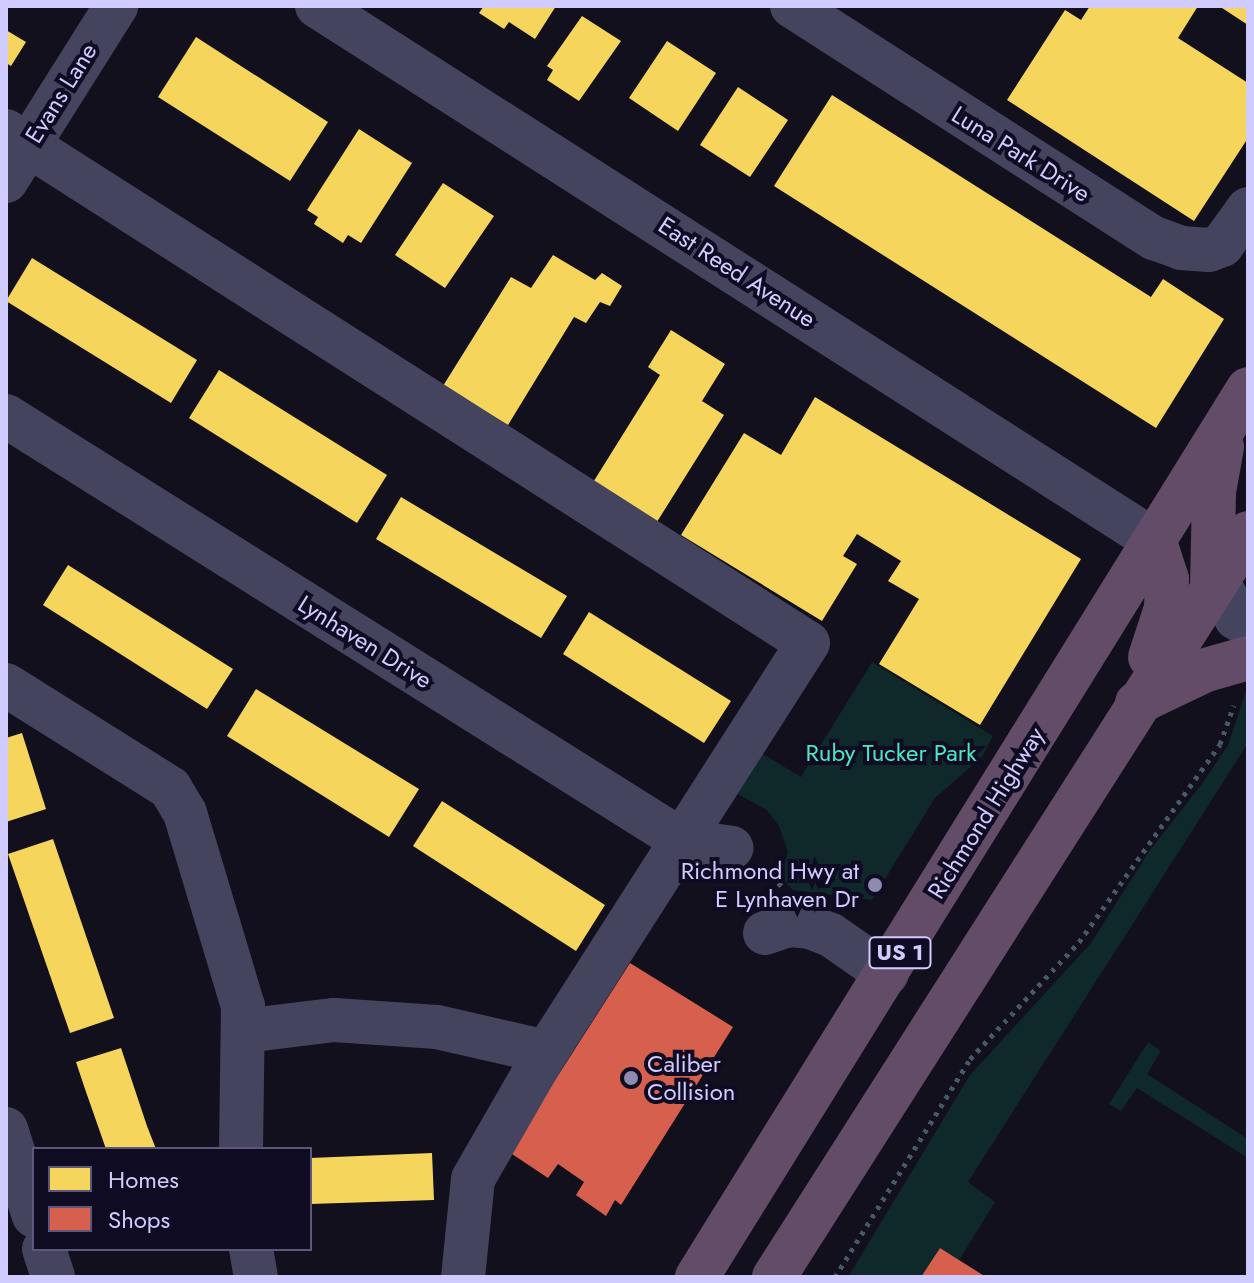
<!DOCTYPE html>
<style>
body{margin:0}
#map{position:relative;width:1254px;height:1283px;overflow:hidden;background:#12101d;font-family:Jost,sans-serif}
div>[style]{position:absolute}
.green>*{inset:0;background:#0f2829}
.homes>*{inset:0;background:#f6d55c}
.shops>*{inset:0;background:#d6604d}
.path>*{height:5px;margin-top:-2.5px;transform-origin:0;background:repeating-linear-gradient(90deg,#475868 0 4px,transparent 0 10px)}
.minor>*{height:44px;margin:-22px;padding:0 22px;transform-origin:22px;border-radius:22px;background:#45445e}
.highway>*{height:44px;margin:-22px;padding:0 22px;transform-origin:22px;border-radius:22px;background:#634c67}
.dots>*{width:22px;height:22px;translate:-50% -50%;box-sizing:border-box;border:4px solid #0f0b22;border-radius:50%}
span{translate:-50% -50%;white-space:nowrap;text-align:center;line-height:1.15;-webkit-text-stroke:8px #0f0b22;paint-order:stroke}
.shield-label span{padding:2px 6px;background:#0f0b22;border:2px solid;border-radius:6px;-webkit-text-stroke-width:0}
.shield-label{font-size:22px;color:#d1ccff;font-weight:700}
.street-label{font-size:24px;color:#d1ccff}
.park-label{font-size:24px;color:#50e7c0}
.poi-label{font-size:24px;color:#d1ccff}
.right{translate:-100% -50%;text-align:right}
.left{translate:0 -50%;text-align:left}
.frame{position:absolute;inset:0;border:8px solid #d1ccff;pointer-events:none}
.legend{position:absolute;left:32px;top:1147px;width:280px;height:104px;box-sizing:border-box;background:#0f0b22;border:2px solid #5d587a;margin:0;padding:10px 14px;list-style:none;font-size:24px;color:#d1ccff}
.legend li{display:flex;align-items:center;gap:16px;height:40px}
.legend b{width:40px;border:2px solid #5d587a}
</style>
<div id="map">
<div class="green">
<i style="clip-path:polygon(872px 662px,993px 736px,982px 757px,935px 798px,872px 900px,793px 890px,780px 876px,788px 852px,779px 826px,767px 810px,734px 792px,760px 752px,801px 777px)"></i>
<i style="clip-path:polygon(1248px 685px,1248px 743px,968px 1182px,995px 1202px,959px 1260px,940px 1248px,921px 1277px,848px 1277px,970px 1075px,1091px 943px,1150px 850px,1202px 784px,1228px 745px)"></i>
<i style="clip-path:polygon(1148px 1042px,1161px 1051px,1147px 1074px,1248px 1139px,1248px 1158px,1137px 1088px,1121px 1111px,1109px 1104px)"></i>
</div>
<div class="homes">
<i style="clip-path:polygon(484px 6px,556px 6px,535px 39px,509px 22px,504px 29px,479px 13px)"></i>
<i style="clip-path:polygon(1090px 6px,1198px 6px,1178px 38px,1248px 83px,1248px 138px,1194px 221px,1007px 100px,1065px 10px,1081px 20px)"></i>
<i style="clip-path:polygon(1219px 6px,1248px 6px,1248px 25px)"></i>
<i style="clip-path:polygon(582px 16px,621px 41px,579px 101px,547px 80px,553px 70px,547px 66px)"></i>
<i style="clip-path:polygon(6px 30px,26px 42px,11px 66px,6px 63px)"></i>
<i style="clip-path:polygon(196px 37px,328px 122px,290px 181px,158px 97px)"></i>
<i style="clip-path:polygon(667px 41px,716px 73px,678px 131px,629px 98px)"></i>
<i style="clip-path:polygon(738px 87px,788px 120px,750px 177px,700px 145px)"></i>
<i style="clip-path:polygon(832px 95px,1151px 297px,1163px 279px,1224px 319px,1156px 428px,774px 186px)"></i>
<i style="clip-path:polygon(359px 129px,412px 163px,361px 243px,348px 235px,343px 243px,314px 224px,318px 217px,307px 210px)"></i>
<i style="clip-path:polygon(443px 183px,494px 216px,445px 288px,395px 255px)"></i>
<i style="clip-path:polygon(553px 255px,595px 280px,602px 273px,622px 286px,610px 306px,600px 302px,586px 323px,574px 317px,508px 425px,443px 386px,511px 277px,531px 288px)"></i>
<i style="clip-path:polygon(32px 258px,197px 360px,171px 403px,6px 301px)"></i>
<i style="clip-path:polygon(671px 330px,725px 364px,702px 401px,724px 415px,655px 525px,592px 484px,660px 375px,648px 367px)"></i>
<i style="clip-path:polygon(219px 370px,387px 475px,357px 523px,189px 418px)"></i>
<i style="clip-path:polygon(815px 397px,1081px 559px,980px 725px,879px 664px,919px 599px,888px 581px,901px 561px,857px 534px,843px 556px,857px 564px,822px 621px,681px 535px,744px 433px,781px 455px)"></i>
<i style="clip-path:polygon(401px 497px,567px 596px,541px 638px,376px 539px)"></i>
<i style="clip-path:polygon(68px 565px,233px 669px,207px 709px,43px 605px)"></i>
<i style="clip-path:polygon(589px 612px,731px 701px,704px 743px,563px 654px)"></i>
<i style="clip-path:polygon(256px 689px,419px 789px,389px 837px,227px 736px)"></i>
<i style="clip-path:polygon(22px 733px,46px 809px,6px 822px,6px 738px)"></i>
<i style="clip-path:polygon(442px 801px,605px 905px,576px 951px,413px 846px)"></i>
<i style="clip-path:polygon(53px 839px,114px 1018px,70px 1033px,8px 854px)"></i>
<i style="clip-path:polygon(121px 1048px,147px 1126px,156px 1149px,106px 1149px,85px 1089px,76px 1062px)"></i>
<i style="clip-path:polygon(432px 1153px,434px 1200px,310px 1204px,310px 1158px)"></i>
</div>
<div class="shops">
<i style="clip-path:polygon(630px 963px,733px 1027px,621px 1205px,615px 1200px,606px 1216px,576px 1195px,584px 1182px,558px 1164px,548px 1178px,509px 1152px)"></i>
<i style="clip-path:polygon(940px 1248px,959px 1260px,986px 1277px,921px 1277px)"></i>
</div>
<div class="path">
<i style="left:763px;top:870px;width:26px;rotate:40deg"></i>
<i style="left:835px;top:1277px;width:256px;rotate:-58.2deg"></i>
<i style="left:970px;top:1059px;width:160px;rotate:-47deg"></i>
<i style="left:1079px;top:942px;width:243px;rotate:-54.5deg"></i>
<i style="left:1220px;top:744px;width:41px;rotate:-70.3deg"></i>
</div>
<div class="minor">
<i style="left:317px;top:6px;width:994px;rotate:32.56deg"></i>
<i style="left:792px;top:6px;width:430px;rotate:32.7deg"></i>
<i style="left:1154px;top:238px;width:29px;rotate:20deg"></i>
<i style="left:1181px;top:248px;width:28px;rotate:4deg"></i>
<i style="left:1209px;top:250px;width:14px;rotate:-21deg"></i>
<i style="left:1222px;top:245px;width:44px;rotate:-54.2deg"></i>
<i style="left:6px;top:131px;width:951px;rotate:32.55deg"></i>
<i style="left:808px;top:643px;width:486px;rotate:122.6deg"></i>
<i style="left:546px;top:1052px;width:146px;rotate:119.9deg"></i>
<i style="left:473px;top:1179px;width:99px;rotate:95.8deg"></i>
<i style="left:6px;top:181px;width:207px;rotate:-57.8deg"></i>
<i style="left:6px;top:416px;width:799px;rotate:32.12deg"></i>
<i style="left:683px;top:841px;width:49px;rotate:8.1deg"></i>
<i style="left:1225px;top:595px;width:25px;rotate:64deg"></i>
<i style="left:1236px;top:618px;width:14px;rotate:30deg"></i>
<i style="left:6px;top:685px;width:194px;rotate:32.1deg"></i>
<i style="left:170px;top:788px;width:29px;rotate:59deg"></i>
<i style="left:185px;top:813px;width:202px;rotate:73.3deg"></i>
<i style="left:243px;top:1006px;width:143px;rotate:90.8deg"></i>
<i style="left:765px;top:933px;width:24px;rotate:-19deg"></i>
<i style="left:788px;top:925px;width:22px;rotate:5deg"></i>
<i style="left:810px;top:927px;width:22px;rotate:21deg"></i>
<i style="left:831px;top:935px;width:68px;rotate:34.9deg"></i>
<i style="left:244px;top:1031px;width:91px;rotate:-7deg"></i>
<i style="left:334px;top:1020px;width:103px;rotate:3.9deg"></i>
<i style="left:437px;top:1027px;width:112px;rotate:12.9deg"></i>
<i style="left:6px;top:1129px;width:91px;rotate:72.2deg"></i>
<i style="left:44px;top:1249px;width:29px;rotate:72deg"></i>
<i style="left:251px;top:1249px;width:28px;rotate:80deg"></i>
</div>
<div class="highway">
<i style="left:1212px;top:588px;width:96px;rotate:-88.8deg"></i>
<i style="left:1214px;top:492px;width:46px;rotate:-79.9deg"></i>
<i style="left:1150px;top:657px;width:52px;rotate:-71.9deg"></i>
<i style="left:1166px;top:608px;width:29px;rotate:-88deg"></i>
<i style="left:1167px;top:579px;width:40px;rotate:-108deg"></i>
<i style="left:1137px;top:703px;width:76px;rotate:-25.6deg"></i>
<i style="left:1206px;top:670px;width:44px;rotate:-15.9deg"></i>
<i style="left:697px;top:1277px;width:1045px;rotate:-58.18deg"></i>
<i style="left:774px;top:1277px;width:882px;rotate:-57.5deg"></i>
</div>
<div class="dots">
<i style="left:875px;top:885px;background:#8e8ab0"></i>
<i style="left:631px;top:1078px;background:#8e8ab0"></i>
</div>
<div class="shield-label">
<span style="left:900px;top:953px">US 1</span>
</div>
<div class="street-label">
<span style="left:61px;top:93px;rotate:-58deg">Evans Lane</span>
<span style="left:1021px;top:154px;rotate:32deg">Luna Park Drive</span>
<span style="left:737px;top:272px;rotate:33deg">East Reed Avenue</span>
<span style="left:365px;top:642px;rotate:32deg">Lynhaven Drive</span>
<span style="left:986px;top:813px;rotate:-58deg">Richmond Highway</span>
</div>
<div class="park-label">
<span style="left:891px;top:753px">Ruby Tucker Park</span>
</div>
<div class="poi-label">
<span class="right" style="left:859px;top:885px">Richmond Hwy at<br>E Lynhaven Dr</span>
<span class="left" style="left:647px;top:1078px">Caliber<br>Collision</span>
</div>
<div class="frame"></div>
<ul class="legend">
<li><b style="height:22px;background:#f6d55c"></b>Homes</li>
<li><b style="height:22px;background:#d6604d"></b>Shops</li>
</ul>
</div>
